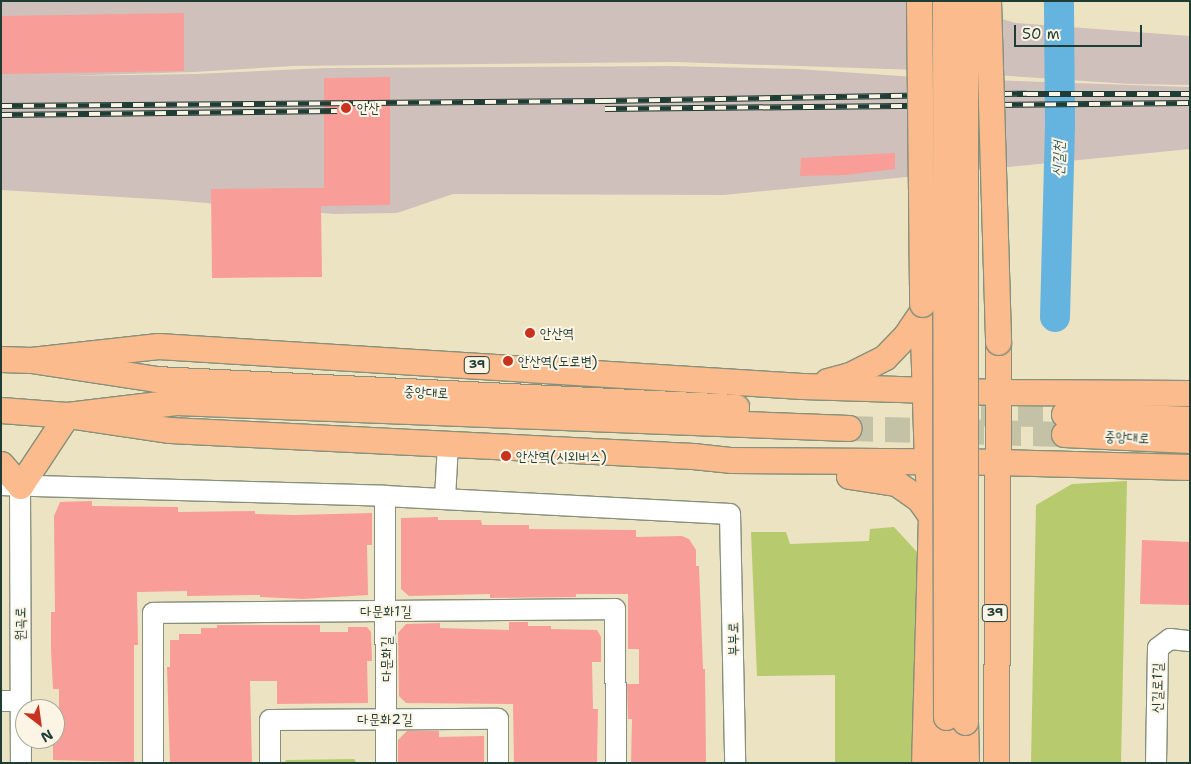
<!DOCTYPE html>
<meta charset="utf-8">
<style>
body{margin:0}
#map{position:relative;width:1191px;height:764px;overflow:hidden;background:#ece3c2;font-family:"Shantell Sans","Poor Story",sans-serif}
div>[style]{position:absolute}
.industrial>*{inset:0;background:#d0c0bc}
.green>*{inset:0;background:#b8ca6e}
.river>*{height:30px;margin:-15px;padding:0 15px;transform-origin:15px;border-radius:15px;background:#65b3df}
.building>*{inset:0;background:#f89d97}
.major-tunnel>*{height:25px;margin-top:-12.5px;transform-origin:0;background:repeating-linear-gradient(90deg,#c3c2a6 0 25px,transparent 0 37px)}
.roads{filter:drop-shadow(1px 0 #86907b) drop-shadow(-1px 0 #86907b) drop-shadow(0 1px #86907b) drop-shadow(0 -1px #86907b)}
.minor>*{height:20px;margin:-10px;padding:0 10px;transform-origin:10px;border-radius:10px;background:#fff}
.major>*{height:25px;margin:-12.5px;padding:0 12.5px;transform-origin:12.5px;border-radius:12.5px;background:#fbbb8d}
.rail>*{height:5.5px;margin-top:-2.75px;transform-origin:0;background:repeating-linear-gradient(90deg,#fcf5e5 0 11px,#1f3d34 0 22px);box-sizing:border-box;border-block:1px solid #1f3d34}
.bridges{filter:drop-shadow(1px 0 #86907b) drop-shadow(-1px 0 #86907b) drop-shadow(0 1px #86907b) drop-shadow(0 -1px #86907b)}
.major-bridge>*{height:25px;margin:-12.5px;padding:0 12.5px;transform-origin:12.5px;border-radius:12.5px;background:#fbbb8d}
.dots>*{width:14px;height:14px;translate:-50% -50%;box-sizing:border-box;border:2px solid #fcf5e5;border-radius:50%}
span{translate:-50% -50%;white-space:nowrap;text-align:center;line-height:1.15;-webkit-text-stroke:4px #fcf5e5;paint-order:stroke}
.shield-label span{padding:1px 4px;background:#fcf5e5;border:1px solid;border-radius:4px;-webkit-text-stroke-width:0}
.shield-label{font-size:12px;color:#1f3d34;font-weight:700}
.poi-label{font-size:14px;color:#1f3d34}
.left{translate:0 -50%;text-align:left}
.street-label{font-size:14px;color:#1f3d34}
.water-label{font-size:15px;color:#305a5f;font-style:italic}
.frame{position:absolute;inset:0;border:2px solid #1f3d34;pointer-events:none}
.north{position:absolute;left:15px;top:699px;width:50px;height:50px;box-sizing:border-box;background:#fcf5e5;border:1px solid #a4ab9e;border-radius:50%;rotate:150deg;font-size:14px;font-weight:700;line-height:20px;text-align:center;color:#1f3d34}
.north::after{content:'';display:block;margin:auto;width:18px;height:22px;background:#c8321e;clip-path:polygon(50% 0,100% 100%,50% 72%,0 100%)}
.scale{position:absolute;left:1014px;top:25px;width:128px;height:22px;box-sizing:border-box;border:2px solid #1f3d34;border-top:0;padding-left:6px;font-size:15px;line-height:18px;white-space:nowrap;color:#1f3d34;-webkit-text-stroke:4px #fcf5e5;paint-order:stroke}
</style>
<div id="map">
<div class="industrial">
<i style="clip-path:polygon(1px 1px,939px 1px,1016px 23px,1190px 36px,1190px 85px,1130px 84px,918px 70px,675px 62px,293px 66px,194px 72px,61px 76px,195px 74px,325px 68px,671px 66px,798px 69px,930px 78px,1190px 87px,1190px 149px,724px 195px,453px 194px,397px 213px,334px 214px,171px 200px,1px 190px)"></i>
</div>
<div class="green">
<i style="clip-path:polygon(1127px 481px,1121px 763px,1031px 763px,1036px 505px,1072px 484px)"></i>
<i style="clip-path:polygon(894px 527px,918px 553px,920px 763px,835px 763px,835px 675px,757px 676px,751px 532px,786px 532px,790px 544px,869px 541px,870px 529px)"></i>
<i style="clip-path:polygon(354px 759px,357px 763px,284px 763px,286px 760px)"></i>
</div>
<div class="river">
<i style="left:1055px;top:317px;width:193px;rotate:-88.5deg"></i>
<i style="left:1060px;top:124px;width:123px;rotate:-90.5deg"></i>
</div>
<div class="building">
<i style="clip-path:polygon(184px 13px,184px 71px,1px 74px,1px 16px)"></i>
<i style="clip-path:polygon(390px 77px,390px 205px,321px 206px,322px 277px,212px 278px,211px 189px,324px 188px,324px 78px)"></i>
<i style="clip-path:polygon(895px 153px,895px 169px,845px 175px,800px 176px,801px 158px)"></i>
<i style="clip-path:polygon(92px 501px,92px 506px,178px 507px,178px 512px,255px 511px,255px 514px,295px 515px,372px 513px,372px 545px,367px 545px,368px 595px,303px 599px,260px 597px,260px 595px,187px 596px,187px 591px,137px 592px,138px 645px,134px 645px,134px 762px,53px 760px,53px 739px,59px 738px,59px 689px,53px 689px,51px 650px,51px 612px,55px 612px,54px 516px,60px 502px)"></i>
<i style="clip-path:polygon(438px 517px,438px 520px,481px 520px,482px 525px,529px 525px,529px 529px,636px 530px,636px 537px,682px 536px,689px 539px,696px 550px,696px 566px,699px 566px,703px 669px,705px 669px,706px 762px,631px 763px,632px 719px,628px 719px,627px 684px,639px 684px,639px 649px,628px 649px,628px 594px,576px 594px,576px 597px,490px 598px,490px 594px,409px 596px,401px 589px,401px 518px)"></i>
<i style="clip-path:polygon(1142px 540px,1190px 542px,1190px 605px,1140px 604px)"></i>
<i style="clip-path:polygon(509px 622px,528px 622px,528px 626px,551px 626px,551px 629px,597px 630px,601px 637px,601px 662px,592px 662px,593px 709px,598px 709px,597px 763px,514px 763px,513px 704px,406px 703px,399px 696px,398px 633px,406px 624px,440px 623px,440px 628px,509px 630px)"></i>
<i style="clip-path:polygon(217px 625px,320px 625px,320px 632px,348px 632px,348px 627px,367px 627px,371px 632px,372px 661px,367px 661px,368px 703px,277px 704px,277px 681px,250px 681px,252px 763px,170px 763px,167px 667px,170px 667px,170px 640px,179px 640px,179px 634px,201px 634px,201px 628px,217px 628px)"></i>
<i style="clip-path:polygon(407px 731px,439px 731px,439px 737px,484px 736px,484px 763px,398px 763px,398px 740px)"></i>
</div>
<div class="major-tunnel">
<i style="left:944px;top:413px;width:120px;rotate:0.5deg"></i>
<i style="left:848px;top:428px;width:216px;rotate:1.6deg"></i>
</div>
<div class="roads">
<div class="minor">
<i style="left:1px;top:485px;width:384px;rotate:1.6deg"></i>
<i style="left:385px;top:496px;width:345px;rotate:3deg"></i>
<i style="left:730px;top:514px;width:249px;rotate:88.8deg"></i>
<i style="left:20px;top:486px;width:277px;rotate:89.8deg"></i>
<i style="left:385px;top:496px;width:267px;rotate:89.8deg"></i>
<i style="left:445px;top:498px;width:53px;rotate:-86.8deg"></i>
<i style="left:1px;top:701px;width:19px"></i>
<i style="left:153px;top:763px;width:150px;rotate:-90deg"></i>
<i style="left:153px;top:613px;width:462px;rotate:-0.5deg"></i>
<i style="left:615px;top:609px;width:154px;rotate:89.6deg"></i>
<i style="left:270px;top:763px;width:43px;rotate:-90deg"></i>
<i style="left:270px;top:720px;width:228px;rotate:-0.3deg"></i>
<i style="left:498px;top:719px;width:44px;rotate:90deg"></i>
<i style="left:1156px;top:763px;width:115px;rotate:-89deg"></i>
<i style="left:1158px;top:648px;width:15px;rotate:-37deg"></i>
<i style="left:1170px;top:639px;width:20px;rotate:6deg"></i>
</div>
<div class="major">
<i style="left:922px;top:304px;width:159px;rotate:88.2deg"></i>
<i style="left:927px;top:463px;width:53px;rotate:85.7deg"></i>
<i style="left:931px;top:516px;width:247px;rotate:91.6deg"></i>
<i style="left:1px;top:359px;width:30px;rotate:2deg"></i>
<i style="left:31px;top:360px;width:126px;rotate:8.6deg"></i>
<i style="left:156px;top:379px;width:581px;rotate:2.76deg"></i>
<i style="left:31px;top:360px;width:128px;rotate:-6.3deg"></i>
<i style="left:158px;top:346px;width:645px;rotate:3.55deg"></i>
<i style="left:802px;top:386px;width:194px;rotate:1.8deg"></i>
<i style="left:996px;top:392px;width:194px;rotate:0.3deg"></i>
<i style="left:827px;top:381px;width:24px;rotate:-15deg"></i>
<i style="left:850px;top:375px;width:39px;rotate:-27deg"></i>
<i style="left:885px;top:357px;width:30px;rotate:-46deg"></i>
<i style="left:906px;top:335px;width:27px;rotate:-56deg"></i>
<i style="left:1px;top:410px;width:66px;rotate:4.3deg"></i>
<i style="left:67px;top:415px;width:104px;rotate:8.3deg"></i>
<i style="left:170px;top:430px;width:524px;rotate:2.85deg"></i>
<i style="left:693px;top:456px;width:39px;rotate:6deg"></i>
<i style="left:732px;top:460px;width:264px;rotate:0.4deg"></i>
<i style="left:996px;top:462px;width:194px;rotate:1.5deg"></i>
<i style="left:1064px;top:414px;width:126px;rotate:2.3deg"></i>
<i style="left:1064px;top:434px;width:126px;rotate:2.7deg"></i>
<i style="left:1px;top:464px;width:29px;rotate:49deg"></i>
<i style="left:20px;top:486px;width:85px;rotate:-56.5deg"></i>
<i style="left:67px;top:415px;width:110px;rotate:-6.8deg"></i>
<i style="left:176px;top:402px;width:673px;rotate:2.22deg"></i>
<i style="left:849px;top:476px;width:48px;rotate:8.5deg"></i>
<i style="left:896px;top:483px;width:28px;rotate:35deg"></i>
<i style="left:919px;top:499px;width:21px;rotate:55deg"></i>
<i style="left:946px;top:717px;width:46px;rotate:90deg"></i>
<i style="left:965px;top:722px;width:41px;rotate:88.6deg"></i>
<i style="left:996px;top:763px;width:421px;rotate:-89.7deg"></i>
</div>
</div>
<div class="rail">
<i style="left:1px;top:106px;width:604px;rotate:-0.47deg"></i>
<i style="left:605px;top:101px;width:422px;rotate:-1deg"></i>
<i style="left:1027px;top:94px;width:163px"></i>
<i style="left:605px;top:109px;width:585px;rotate:-0.59deg"></i>
<i style="left:1px;top:115px;width:336px;rotate:-0.7deg"></i>
</div>
<div class="bridges">
<div class="major-bridge">
<i style="left:919px;top:1px;width:303px;rotate:89.4deg"></i>
<i style="left:945px;top:1px;width:716px;rotate:89.92deg"></i>
<i style="left:965px;top:1px;width:721px;rotate:90deg"></i>
<i style="left:988px;top:1px;width:341px;rotate:88.3deg"></i>
</div>
</div>
<div class="dots">
<i style="left:346px;top:108px;background:#c8321e"></i>
<i style="left:530px;top:333px;background:#c8321e"></i>
<i style="left:508px;top:361px;background:#c8321e"></i>
<i style="left:506px;top:456px;background:#c8321e"></i>
</div>
<div class="shield-label">
<span style="left:477px;top:365px">39</span>
<span style="left:995px;top:613px">39</span>
</div>
<div class="poi-label">
<span class="left" style="left:357px;top:108px">안산</span>
<span class="left" style="left:540px;top:333px">안산역</span>
<span class="left" style="left:518px;top:361px">안산역(도로변)</span>
<span class="left" style="left:516px;top:456px">안산역(시외버스)</span>
</div>
<div class="street-label">
<span style="left:426px;top:392px;rotate:3deg">중앙대로</span>
<span style="left:1127px;top:437px;rotate:3deg">중앙대로</span>
<span style="left:386px;top:611px">다문화1길</span>
<span style="left:20px;top:624px;rotate:-90deg">원곡로</span>
<span style="left:733px;top:639px;rotate:-91deg">부부로</span>
<span style="left:386px;top:659px;rotate:-90deg">다문화길</span>
<span style="left:1157px;top:688px;rotate:-89deg">신길로1길</span>
<span style="left:385px;top:719px">다문화2길</span>
</div>
<div class="water-label">
<span style="left:1059px;top:159px;rotate:-88deg">신길천</span>
</div>
<div class="frame"></div>
<div class="north">N</div>
<div class="scale">50 m</div>
</div>
